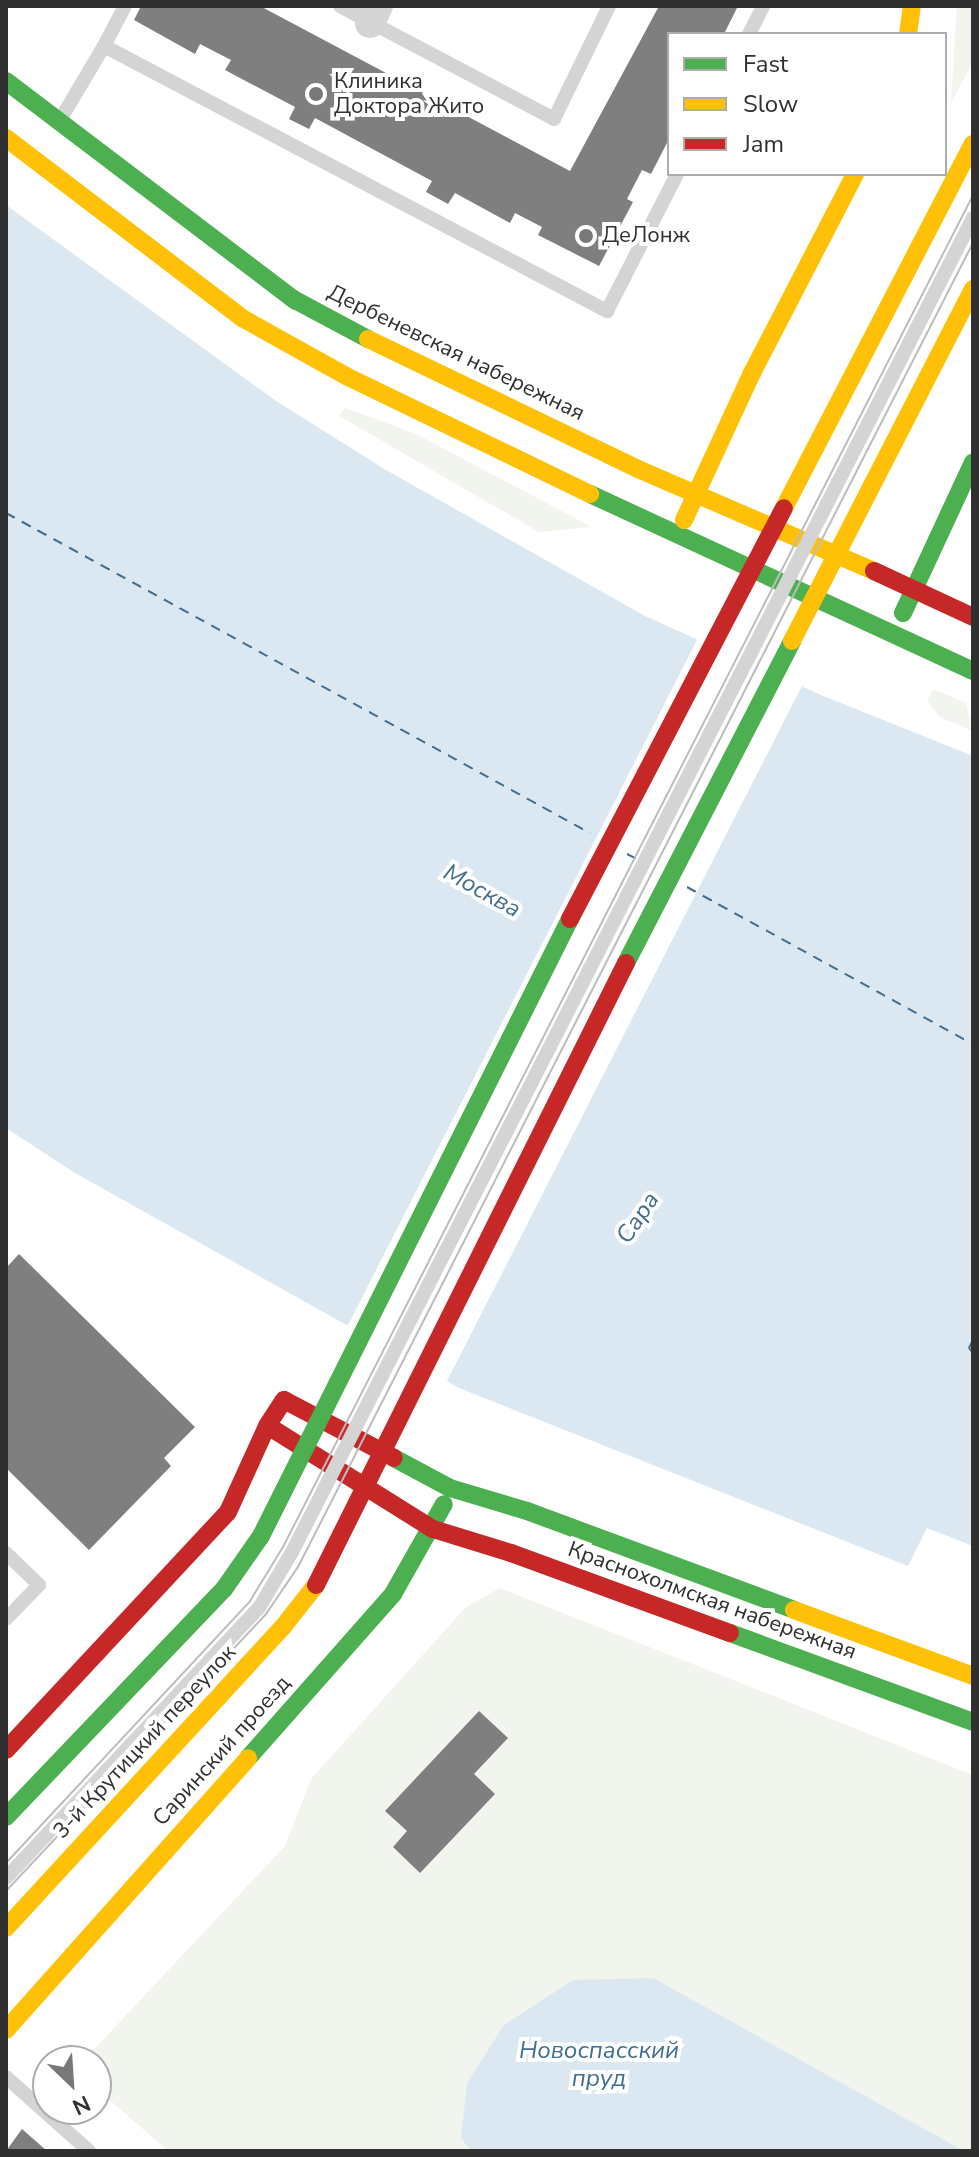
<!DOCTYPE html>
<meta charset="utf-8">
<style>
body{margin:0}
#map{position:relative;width:979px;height:2157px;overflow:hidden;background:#fff;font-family:"Nunito Sans",sans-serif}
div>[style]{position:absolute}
.green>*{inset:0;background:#f1f5ed}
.water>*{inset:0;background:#dbe8f1}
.pier>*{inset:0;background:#fff}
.ferry>*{height:2px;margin-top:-1px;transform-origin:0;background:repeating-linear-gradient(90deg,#416e8e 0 10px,transparent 0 18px)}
.building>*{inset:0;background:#7f7f7f}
.lane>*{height:14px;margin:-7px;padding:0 7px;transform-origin:7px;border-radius:7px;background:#d4d4d4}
.street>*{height:30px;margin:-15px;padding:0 15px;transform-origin:15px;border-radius:15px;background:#d4d4d4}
.fast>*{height:18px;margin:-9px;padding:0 9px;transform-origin:9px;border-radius:9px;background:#4caf50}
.slow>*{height:18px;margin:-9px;padding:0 9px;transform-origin:9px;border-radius:9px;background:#ffc107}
.jam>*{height:18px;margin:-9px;padding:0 9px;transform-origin:9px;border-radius:9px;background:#c62828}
.tram>*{height:2px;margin:-1px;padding:0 1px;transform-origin:1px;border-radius:1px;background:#bcbcbc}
.lane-bridge>*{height:14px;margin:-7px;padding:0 7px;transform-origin:7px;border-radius:7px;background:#d4d4d4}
.fast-bridge>*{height:18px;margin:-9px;padding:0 9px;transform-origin:9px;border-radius:9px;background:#4caf50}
.slow-bridge>*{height:18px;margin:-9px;padding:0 9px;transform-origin:9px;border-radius:9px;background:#ffc107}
.jam-bridge>*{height:18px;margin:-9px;padding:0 9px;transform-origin:9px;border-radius:9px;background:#c62828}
.dots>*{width:22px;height:22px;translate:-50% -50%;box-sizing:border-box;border:4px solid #fff;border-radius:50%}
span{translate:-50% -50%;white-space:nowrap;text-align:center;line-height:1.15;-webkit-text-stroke:8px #fff;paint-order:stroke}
.poi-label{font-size:22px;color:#303030}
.left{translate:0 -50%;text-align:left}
.street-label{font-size:22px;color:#303030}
.water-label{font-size:24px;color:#416e8e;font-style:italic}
.frame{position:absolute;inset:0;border:8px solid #303030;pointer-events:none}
.legend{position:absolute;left:667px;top:32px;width:280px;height:144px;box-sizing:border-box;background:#fff;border:2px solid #acacac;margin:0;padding:10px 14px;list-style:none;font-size:24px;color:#303030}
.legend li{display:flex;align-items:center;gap:16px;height:40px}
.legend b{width:40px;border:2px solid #acacac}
.north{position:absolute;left:32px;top:2045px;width:80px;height:80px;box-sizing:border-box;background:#fff;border:2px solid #acacac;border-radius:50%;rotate:155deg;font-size:22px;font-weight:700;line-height:32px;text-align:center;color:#303030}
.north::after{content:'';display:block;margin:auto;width:28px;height:36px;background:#787878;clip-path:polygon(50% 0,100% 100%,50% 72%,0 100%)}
</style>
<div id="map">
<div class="green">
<i style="clip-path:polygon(957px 6px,973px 6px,973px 62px,951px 103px)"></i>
<i style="clip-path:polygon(345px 408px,414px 433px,592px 527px,539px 532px,339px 416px)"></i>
<i style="clip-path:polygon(933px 689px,966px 703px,972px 731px,940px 717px,927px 701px)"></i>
<i style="clip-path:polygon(500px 1588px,973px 1775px,973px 2151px,168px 2151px,96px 2088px,96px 2061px,83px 2061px,285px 1846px,311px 1779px,466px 1607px)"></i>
</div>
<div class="water">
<i style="clip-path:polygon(6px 205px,276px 401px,386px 470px,645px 616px,821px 695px,973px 756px,973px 1546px,927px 1528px,908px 1566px,459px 1388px,75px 1173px,6px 1128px)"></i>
<i style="clip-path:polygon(653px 1978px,964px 2151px,471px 2151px,461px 2138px,467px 2083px,504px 2025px,573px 1980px)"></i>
</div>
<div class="pier">
<i style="clip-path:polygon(699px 636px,804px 682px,445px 1385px,346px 1329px)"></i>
</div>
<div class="ferry">
<i style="left:6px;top:513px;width:666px;rotate:28.72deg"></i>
<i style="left:627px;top:854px;width:13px;rotate:27deg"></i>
<i style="left:687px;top:887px;width:326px;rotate:28.8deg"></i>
<i style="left:973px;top:1340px;width:9px;rotate:117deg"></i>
<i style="left:969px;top:1348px;width:6px;rotate:51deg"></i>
</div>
<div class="building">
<i style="clip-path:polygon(141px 6px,260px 6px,570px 171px,659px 6px,738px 6px,724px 34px,669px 34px,669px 139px,651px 174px,642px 170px,627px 199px,633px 202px,599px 266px,538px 235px,542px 227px,515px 213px,510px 223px,455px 193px,448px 204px,426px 192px,432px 181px,315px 118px,309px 129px,289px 119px,295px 107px,225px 70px,231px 60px,200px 44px,195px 54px,134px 20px)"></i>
<i style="clip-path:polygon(19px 1254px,195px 1427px,164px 1458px,171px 1466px,89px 1550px,6px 1468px,6px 1268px)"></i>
<i style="clip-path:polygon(479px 1711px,508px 1738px,474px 1774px,495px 1794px,420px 1873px,393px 1847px,407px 1831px,385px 1811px)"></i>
<i style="clip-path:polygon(22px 2129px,47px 2151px,6px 2151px)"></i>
</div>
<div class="lane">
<i style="left:340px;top:6px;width:242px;rotate:27.8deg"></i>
<i style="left:554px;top:119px;width:126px;rotate:-64deg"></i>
<i style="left:749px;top:34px;width:31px;rotate:-63deg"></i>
<i style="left:104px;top:46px;width:45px;rotate:-62.3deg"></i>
<i style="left:60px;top:120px;width:86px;rotate:-59.3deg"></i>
<i style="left:104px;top:46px;width:569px;rotate:27.78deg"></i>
<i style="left:607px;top:311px;width:154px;rotate:-62.9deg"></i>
<i style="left:6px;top:1553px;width:46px;rotate:44.1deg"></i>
<i style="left:39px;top:1585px;width:47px;rotate:134.1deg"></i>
<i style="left:6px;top:2077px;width:111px;rotate:41.7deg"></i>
</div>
<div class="street">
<i style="left:370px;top:23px;width:19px;rotate:-65deg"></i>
</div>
<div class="fast">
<i style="left:6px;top:81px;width:363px;rotate:37.2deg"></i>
<i style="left:295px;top:300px;width:83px;rotate:28.1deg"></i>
<i style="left:590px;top:494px;width:422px;rotate:24.8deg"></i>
<i style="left:903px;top:613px;width:166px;rotate:-65.1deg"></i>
<i style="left:394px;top:1458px;width:64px;rotate:28.2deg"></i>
<i style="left:450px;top:1488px;width:80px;rotate:16.6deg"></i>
<i style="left:527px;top:1511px;width:285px;rotate:20.3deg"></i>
<i style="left:730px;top:1633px;width:259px;rotate:20.1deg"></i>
<i style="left:248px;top:1758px;width:219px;rotate:-48.5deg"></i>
<i style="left:393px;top:1594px;width:103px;rotate:-60.5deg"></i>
<i style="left:6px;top:1817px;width:315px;rotate:-46.3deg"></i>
<i style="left:224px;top:1589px;width:65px;rotate:-55.1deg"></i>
</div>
<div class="slow">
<i style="left:908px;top:34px;width:28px;rotate:-82deg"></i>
<i style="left:6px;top:138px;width:297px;rotate:37.3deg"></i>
<i style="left:242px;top:318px;width:121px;rotate:29.1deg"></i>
<i style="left:348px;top:377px;width:269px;rotate:25.8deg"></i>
<i style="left:368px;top:339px;width:300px;rotate:25.7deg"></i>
<i style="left:638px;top:469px;width:257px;rotate:23.4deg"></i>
<i style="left:684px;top:520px;width:162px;rotate:-65.2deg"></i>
<i style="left:752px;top:373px;width:224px;rotate:-62.6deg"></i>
<i style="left:794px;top:1610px;width:191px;rotate:20.2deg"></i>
<i style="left:6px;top:1928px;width:408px;rotate:-47.4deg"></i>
<i style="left:282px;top:1628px;width:55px;rotate:-51.7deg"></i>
<i style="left:6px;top:2030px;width:364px;rotate:-48.3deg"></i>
</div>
<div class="jam">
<i style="left:874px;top:571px;width:109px;rotate:24.9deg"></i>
<i style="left:276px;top:1431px;width:185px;rotate:32deg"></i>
<i style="left:433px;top:1529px;width:82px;rotate:17.1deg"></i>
<i style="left:511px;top:1553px;width:233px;rotate:20.1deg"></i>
<i style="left:6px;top:1750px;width:325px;rotate:-47deg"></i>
<i style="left:228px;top:1512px;width:94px;rotate:-65.6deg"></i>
<i style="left:267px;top:1426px;width:31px;rotate:-57deg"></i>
<i style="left:284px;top:1400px;width:124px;rotate:27.8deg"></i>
</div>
<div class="tram">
<i style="left:6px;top:1863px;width:358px;rotate:-47deg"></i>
<i style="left:250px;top:1601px;width:63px;rotate:-58.6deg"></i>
<i style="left:283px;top:1547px;width:1518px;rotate:-62.96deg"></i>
<i style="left:6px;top:1891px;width:380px;rotate:-46.8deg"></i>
<i style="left:266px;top:1614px;width:57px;rotate:-55.8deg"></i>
<i style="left:298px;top:1567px;width:1486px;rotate:-62.99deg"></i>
</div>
<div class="lane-bridge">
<i style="left:6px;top:1878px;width:370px;rotate:-46.9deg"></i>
<i style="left:259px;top:1608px;width:65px;rotate:-59.5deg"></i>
<i style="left:292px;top:1552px;width:1498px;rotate:-62.96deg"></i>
</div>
<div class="fast-bridge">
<i style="left:626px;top:963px;width:362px;rotate:-62.7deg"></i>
<i style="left:261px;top:1536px;width:690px;rotate:-63.4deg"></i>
</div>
<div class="slow-bridge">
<i style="left:784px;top:508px;width:410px;rotate:-62.6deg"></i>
<i style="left:792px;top:641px;width:396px;rotate:-62.8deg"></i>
</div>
<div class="jam-bridge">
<i style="left:570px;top:919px;width:463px;rotate:-62.5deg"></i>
<i style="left:316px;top:1585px;width:695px;rotate:-63.51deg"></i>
</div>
<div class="dots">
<i style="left:316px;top:94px;background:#787878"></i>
<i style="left:586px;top:236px;background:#787878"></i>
</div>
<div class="poi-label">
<span class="left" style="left:334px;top:94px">Клиника<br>Доктора Жито</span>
<span class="left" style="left:602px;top:236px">ДеЛонж</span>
</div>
<div class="street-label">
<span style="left:456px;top:353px;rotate:26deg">Дербеневская набережная</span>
<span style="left:712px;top:1601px;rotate:20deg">Краснохолмская набережная</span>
<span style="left:145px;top:1742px;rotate:-47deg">3-й Крутицкий переулок</span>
<span style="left:222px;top:1751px;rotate:-48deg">Саринский проезд</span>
</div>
<div class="water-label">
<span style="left:482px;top:891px;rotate:29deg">Москва</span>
<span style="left:638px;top:1218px;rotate:-56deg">Сара</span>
<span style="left:599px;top:2065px">Новоспасский<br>пруд</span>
</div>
<div class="frame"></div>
<ul class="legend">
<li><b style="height:10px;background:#4caf50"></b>Fast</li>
<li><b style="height:10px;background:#ffc107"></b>Slow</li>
<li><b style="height:10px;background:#c62828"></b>Jam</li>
</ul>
<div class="north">N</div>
</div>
